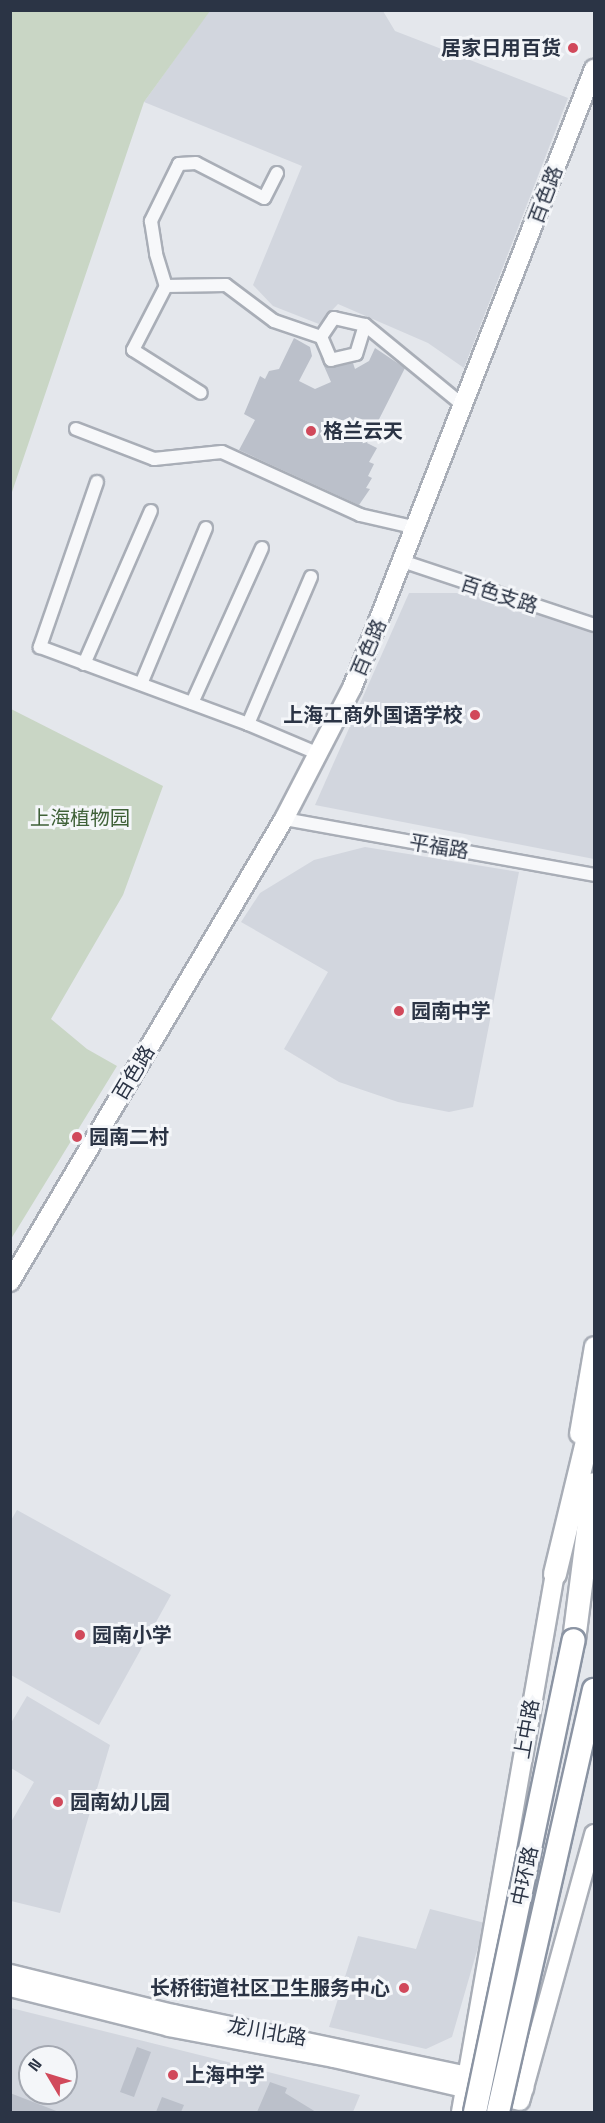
<!DOCTYPE html>
<meta charset="utf-8">
<style>
body{margin:0}
#map{position:relative;width:605px;height:2123px;overflow:hidden;background:#e4e7ec;font-family:"Space Grotesk","Noto Sans SC",sans-serif}
div>[style]{position:absolute}
.built>*{inset:0;background:#d2d6de}
.green>*{inset:0;background:#c9d6c5}
.building>*{inset:0;background:#bbc0ca}
.roads{filter:drop-shadow(2px 0 #a9aeb7) drop-shadow(-2px 0 #a9aeb7) drop-shadow(0 2px #a9aeb7) drop-shadow(0 -2px #a9aeb7)}
.street>*{height:12px;margin:-6px;padding:0 6px;transform-origin:6px;border-radius:6px;background:#f7f8fa}
.secondary>*{height:18px;margin:-9px;padding:0 9px;transform-origin:9px;border-radius:9px;background:#fff}
.highway>*{height:22px;margin:-11px;padding:0 11px;transform-origin:11px;border-radius:11px;background:#fff}
.bridges{filter:drop-shadow(2px 0 #8b94a3) drop-shadow(-2px 0 #8b94a3) drop-shadow(0 2px #8b94a3) drop-shadow(0 -2px #8b94a3)}
.highway-bridge>*{height:22px;margin:-11px;padding:0 11px;transform-origin:11px;border-radius:11px;background:#fff}
.dots>*{width:16px;height:16px;translate:-50% -50%;box-sizing:border-box;border:3px solid #f4f6f9;border-radius:50%}
span{translate:-50% -50%;white-space:nowrap;text-align:center;line-height:1.15;-webkit-text-stroke:6px #f4f6f9;paint-order:stroke}
.poi-label{font-size:20px;color:#2b3445;font-weight:700}
.right{translate:-100% -50%;text-align:right}
.left{translate:0 -50%;text-align:left}
.street-label{font-size:20px;color:#2b3445}
.park-label{font-size:20px;color:#3f6138}
.frame{position:absolute;inset:0;border:12px solid #2b3445;pointer-events:none}
.north{position:absolute;left:18px;top:2045px;width:60px;height:60px;box-sizing:border-box;background:#f4f6f9;border:2px solid #a4a8b1;border-radius:50%;rotate:308deg;font-size:16px;font-weight:700;line-height:24px;text-align:center;color:#2b3445}
.north::after{content:'';display:block;margin:auto;width:21px;height:27px;background:#d1495b;clip-path:polygon(50% 0,100% 100%,50% 72%,0 100%)}
</style>
<div id="map">
<div class="built">
<i style="clip-path:polygon(210px 10px,383px 11px,395px 31px,568px 98px,464px 368px,428px 343px,338px 304px,319px 324px,273px 306px,253px 285px,302px 166px,144px 102px)"></i>
<i style="clip-path:polygon(409px 593px,491px 593px,594px 624px,594px 859px,315px 805px)"></i>
<i style="clip-path:polygon(365px 847px,519px 872px,473px 1107px,449px 1112px,398px 1102px,339px 1082px,284px 1049px,328px 972px,241px 922px,260px 893px,314px 860px)"></i>
<i style="clip-path:polygon(17px 1510px,171px 1595px,99px 1725px,11px 1675px,10px 1522px)"></i>
<i style="clip-path:polygon(27px 1696px,110px 1745px,60px 1913px,11px 1901px,11px 1822px,34px 1782px,11px 1768px,11px 1723px)"></i>
<i style="clip-path:polygon(430px 1909px,485px 1923px,452px 2037px,426px 2049px,329px 2027px,358px 1936px,416px 1949px)"></i>
<i style="clip-path:polygon(evenodd,11px 2008px,360px 2095px,353px 2112px,11px 2112px,11px 2008px,30px 2057px,66px 2057px,66px 2093px,30px 2093px,30px 2057px)"></i>
</div>
<div class="green">
<i style="clip-path:polygon(11px 10px,210px 11px,144px 102px,11px 495px)"></i>
<i style="clip-path:polygon(11px 709px,163px 786px,123px 895px,51px 1019px,87px 1049px,117px 1066px,11px 1239px)"></i>
</div>
<div class="building">
<i style="clip-path:polygon(294px 338px,310px 347px,312px 356px,299px 381px,315px 389px,331px 382px,320px 357px,329px 368px,353px 363px,355px 369px,369px 361px,375px 348px,405px 368px,367px 443px,377px 448px,369px 462px,374px 464px,368px 476px,372px 478px,366px 488px,370px 489px,359px 505px,239px 450px,255px 420px,244px 414px,260px 376px,265px 379px,269px 371px,279px 369px)"></i>
<i style="clip-path:polygon(137px 2047px,151px 2052px,134px 2097px,120px 2092px)"></i>
<i style="clip-path:polygon(270px 2082px,287px 2088px,285px 2093px,316px 2112px,257px 2112px)"></i>
<i style="clip-path:polygon(10px 2093px,59px 2112px,10px 2112px)"></i>
<i style="clip-path:polygon(162px 2097px,184px 2105px,181px 2112px,156px 2112px)"></i>
</div>
<div class="roads">
<div class="street">
<i style="left:277px;top:173px;width:28px;rotate:117deg"></i>
<i style="left:264px;top:198px;width:76px;rotate:-152.8deg"></i>
<i style="left:196px;top:163px;width:17px;rotate:177deg"></i>
<i style="left:179px;top:164px;width:64px;rotate:116.2deg"></i>
<i style="left:151px;top:221px;width:33px;rotate:81deg"></i>
<i style="left:156px;top:254px;width:34px;rotate:73deg"></i>
<i style="left:166px;top:286px;width:60px;rotate:-1deg"></i>
<i style="left:226px;top:285px;width:60px;rotate:36.9deg"></i>
<i style="left:274px;top:321px;width:50px;rotate:18.8deg"></i>
<i style="left:166px;top:286px;width:72px;rotate:117.3deg"></i>
<i style="left:133px;top:350px;width:80px;rotate:32.3deg"></i>
<i style="left:365px;top:325px;width:30px;rotate:107deg"></i>
<i style="left:356px;top:354px;width:26px;rotate:167deg"></i>
<i style="left:331px;top:360px;width:25px;rotate:-113deg"></i>
<i style="left:321px;top:337px;width:23px;rotate:-56deg"></i>
<i style="left:334px;top:318px;width:32px;rotate:13deg"></i>
<i style="left:365px;top:325px;width:128px;rotate:39.3deg"></i>
<i style="left:76px;top:429px;width:84px;rotate:21deg"></i>
<i style="left:154px;top:459px;width:68px;rotate:-5.9deg"></i>
<i style="left:222px;top:452px;width:152px;rotate:24.5deg"></i>
<i style="left:360px;top:515px;width:58px;rotate:12.8deg"></i>
<i style="left:97px;top:482px;width:175px;rotate:109.1deg"></i>
<i style="left:40px;top:647px;width:222px;rotate:20.3deg"></i>
<i style="left:248px;top:724px;width:160px;rotate:-66.8deg"></i>
<i style="left:405px;top:562px;width:199px;rotate:18.4deg"></i>
<i style="left:84px;top:664px;width:167px;rotate:-66.4deg"></i>
<i style="left:141px;top:684px;width:169px;rotate:-67.4deg"></i>
<i style="left:192px;top:703px;width:170px;rotate:-65.7deg"></i>
<i style="left:248px;top:724px;width:77px;rotate:22.9deg"></i>
<i style="left:284px;top:819px;width:315px;rotate:10.2deg"></i>
</div>
<div class="secondary">
<i style="left:10px;top:1282px;width:538px;rotate:-59.38deg"></i>
<i style="left:284px;top:819px;width:148px;rotate:-62.6deg"></i>
<i style="left:352px;top:688px;width:665px;rotate:-68.65deg"></i>
<i style="left:579px;top:1434px;width:89px;rotate:-80.3deg"></i>
<i style="left:10px;top:1974px;width:168px;rotate:13.8deg"></i>
<i style="left:173px;top:2014px;width:359px;rotate:11.9deg"></i>
<i style="left:10px;top:1987px;width:164px;rotate:14.1deg"></i>
<i style="left:169px;top:2027px;width:168px;rotate:10.6deg"></i>
<i style="left:334px;top:2058px;width:191px;rotate:13deg"></i>
<i style="left:521px;top:2098px;width:274px;rotate:-74.5deg"></i>
<i style="left:461px;top:2112px;width:558px;rotate:-80.1deg"></i>
</div>
<div class="highway">
<i style="left:555px;top:1574px;width:166px;rotate:-76.4deg"></i>
<i style="left:574px;top:1640px;width:157px;rotate:-82.7deg"></i>
</div>
</div>
<div class="bridges">
<div class="highway-bridge">
<i style="left:475px;top:2112px;width:482px;rotate:-78.2deg"></i>
<i style="left:498px;top:2112px;width:433px;rotate:-77.2deg"></i>
</div>
</div>
<div class="dots">
<i style="left:573px;top:48px;background:#d1495b"></i>
<i style="left:311px;top:431px;background:#d1495b"></i>
<i style="left:475px;top:715px;background:#d1495b"></i>
<i style="left:399px;top:1011px;background:#d1495b"></i>
<i style="left:77px;top:1137px;background:#d1495b"></i>
<i style="left:80px;top:1635px;background:#d1495b"></i>
<i style="left:58px;top:1802px;background:#d1495b"></i>
<i style="left:404px;top:1988px;background:#d1495b"></i>
<i style="left:173px;top:2075px;background:#d1495b"></i>
</div>
<div class="poi-label">
<span class="right" style="left:561px;top:48px">居家日用百货</span>
<span class="left" style="left:323px;top:431px">格兰云天</span>
<span class="right" style="left:463px;top:715px">上海工商外国语学校</span>
<span class="left" style="left:411px;top:1011px">园南中学</span>
<span class="left" style="left:89px;top:1137px">园南二村</span>
<span class="left" style="left:92px;top:1635px">园南小学</span>
<span class="left" style="left:70px;top:1802px">园南幼儿园</span>
<span class="right" style="left:390px;top:1988px">长桥街道社区卫生服务中心</span>
<span class="left" style="left:185px;top:2075px">上海中学</span>
</div>
<div class="street-label">
<span style="left:546px;top:195px;rotate:-69deg">百色路</span>
<span style="left:499px;top:595px;rotate:18deg">百色支路</span>
<span style="left:369px;top:648px;rotate:-67deg">百色路</span>
<span style="left:439px;top:847px;rotate:10deg">平福路</span>
<span style="left:134px;top:1073px;rotate:-59deg">百色路</span>
<span style="left:527px;top:1729px;rotate:-80deg">上中路</span>
<span style="left:525px;top:1876px;rotate:-78deg">中环路</span>
<span style="left:267px;top:2032px;rotate:10deg">龙川北路</span>
</div>
<div class="park-label">
<span style="left:80px;top:818px">上海植物园</span>
</div>
<div class="frame"></div>
<div class="north">N</div>
</div>
